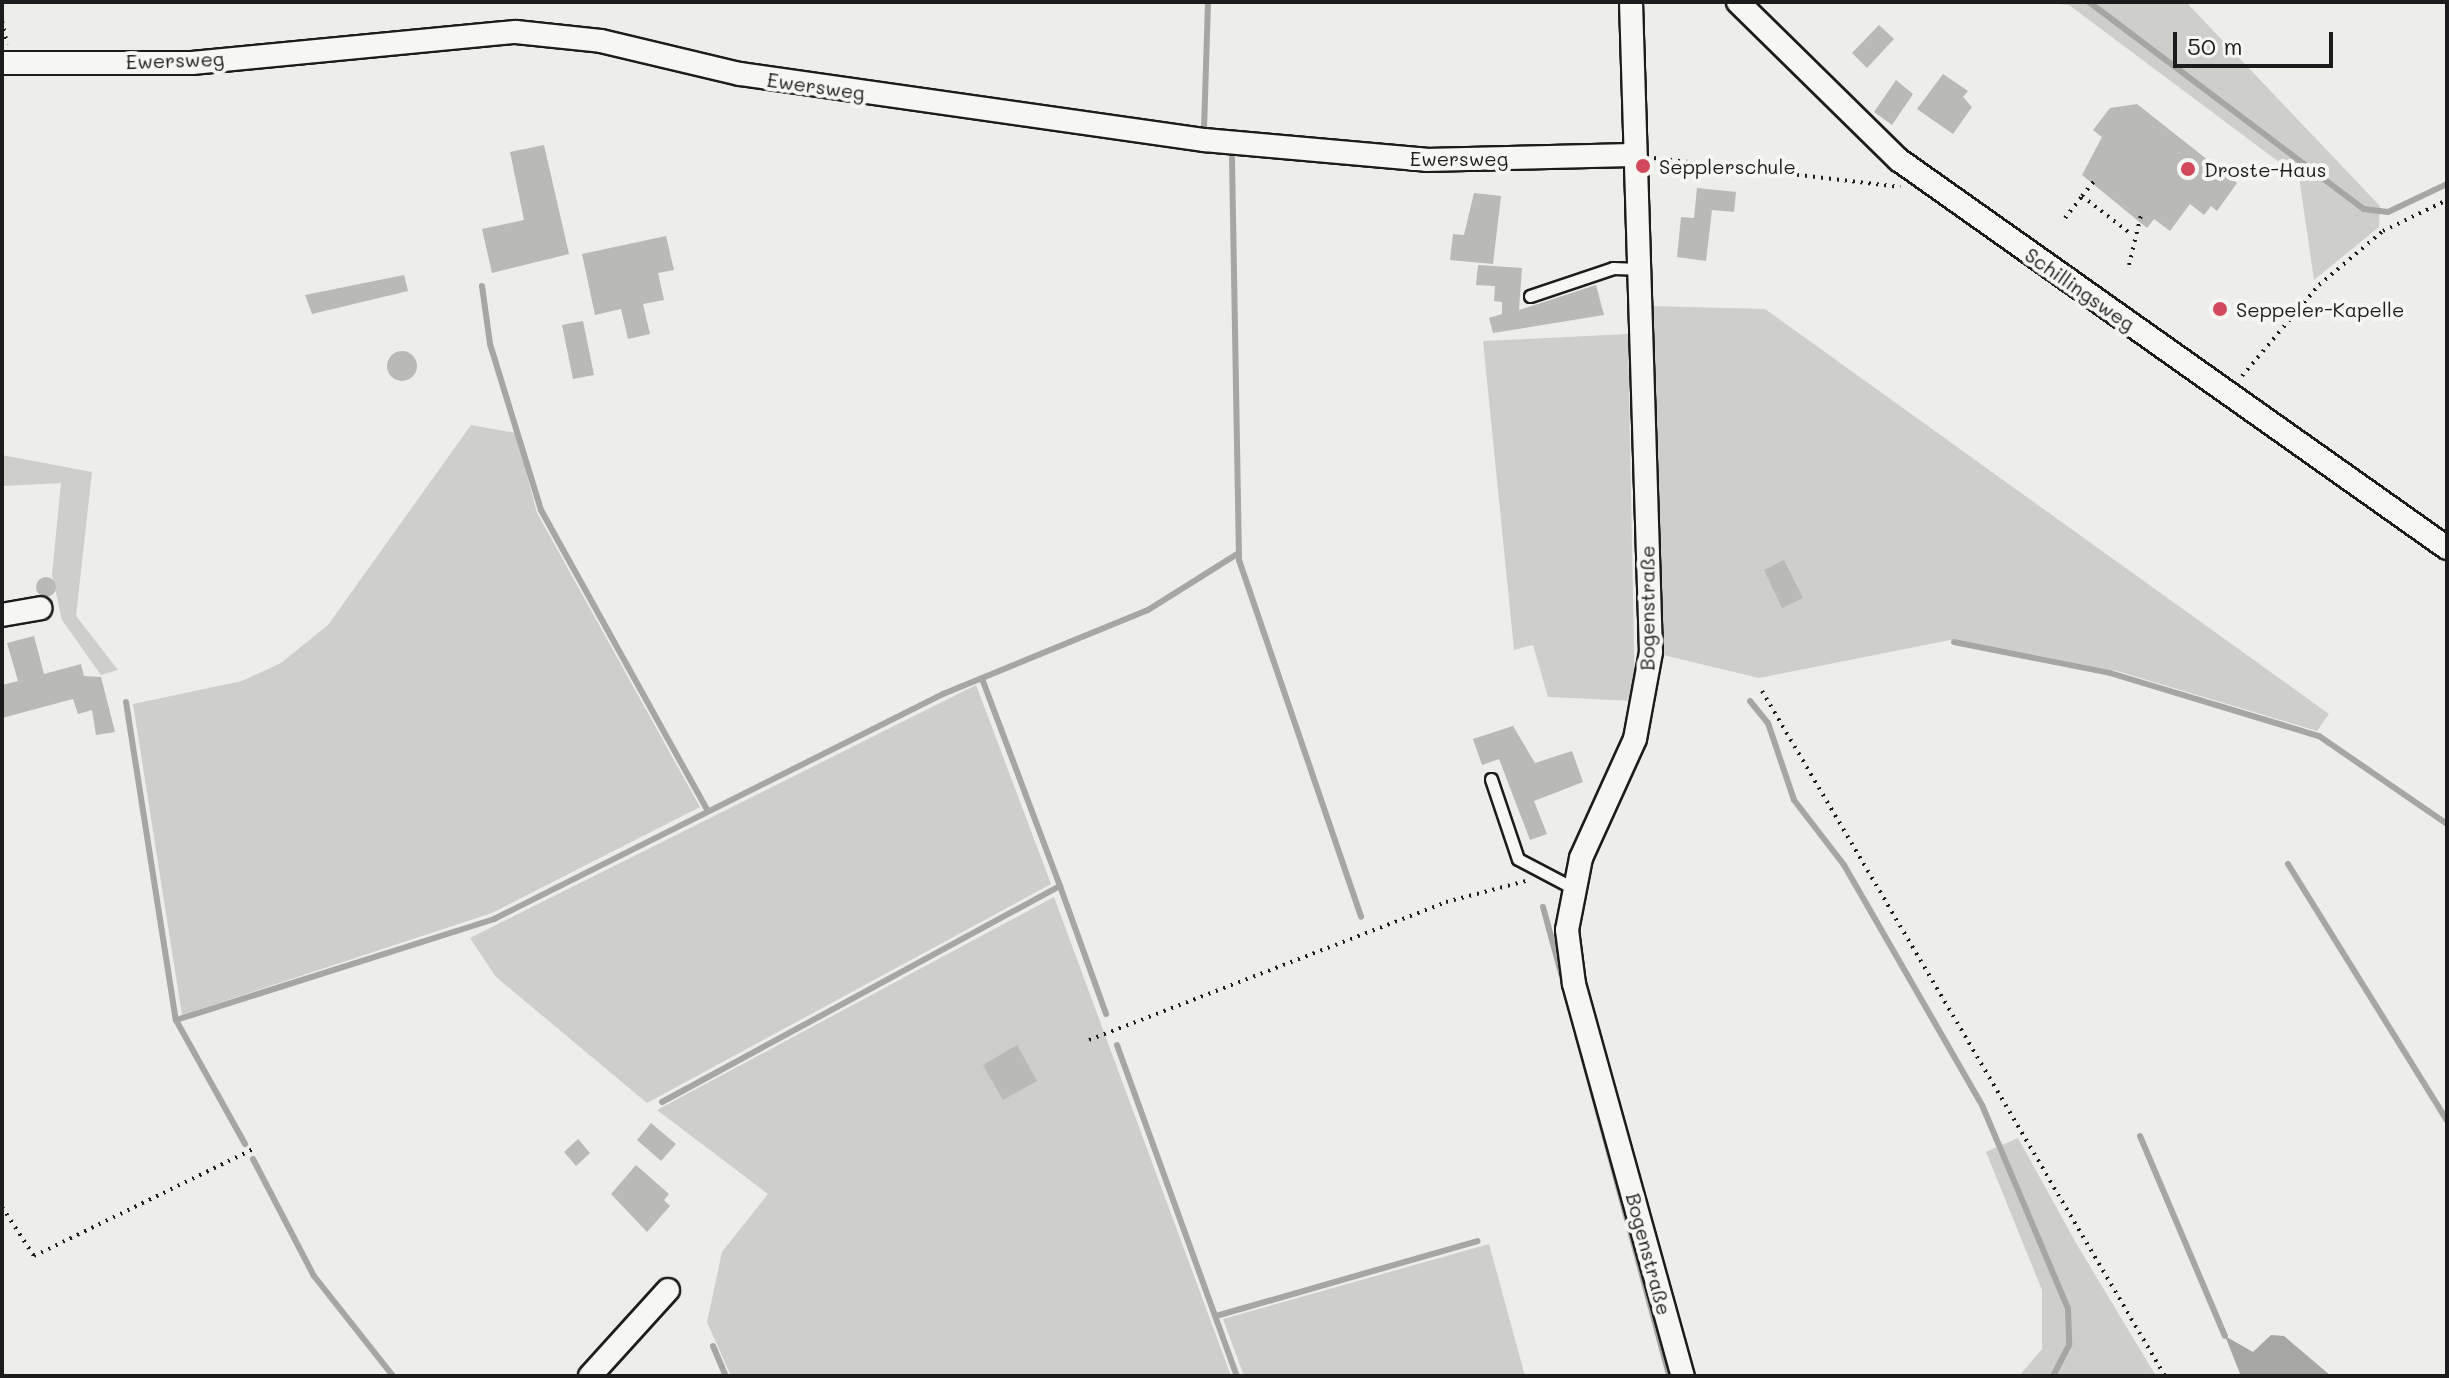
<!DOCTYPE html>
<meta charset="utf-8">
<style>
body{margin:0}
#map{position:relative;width:2449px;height:1378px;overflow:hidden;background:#edede9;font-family:Mali,sans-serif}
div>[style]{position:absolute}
.green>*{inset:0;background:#cececb}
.water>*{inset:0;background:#a6a6a3}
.stream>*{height:6px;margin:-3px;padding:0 3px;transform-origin:3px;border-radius:3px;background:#a6a6a3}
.building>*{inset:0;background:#b9b9b6}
.round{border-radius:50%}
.path>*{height:4px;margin-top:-2px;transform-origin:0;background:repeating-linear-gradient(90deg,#1c1c1c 0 2px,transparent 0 8px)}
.roads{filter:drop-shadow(2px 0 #1c1c1c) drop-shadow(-2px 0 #1c1c1c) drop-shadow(0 2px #1c1c1c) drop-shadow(0 -2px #1c1c1c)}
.service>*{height:11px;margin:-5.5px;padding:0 5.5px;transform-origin:5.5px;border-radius:5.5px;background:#f6f6f2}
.minor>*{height:22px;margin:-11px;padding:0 11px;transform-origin:11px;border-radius:11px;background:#f6f6f2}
.dots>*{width:22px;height:22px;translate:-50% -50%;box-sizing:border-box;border:4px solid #f6f6f2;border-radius:50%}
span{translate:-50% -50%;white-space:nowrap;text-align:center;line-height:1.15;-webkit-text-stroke:8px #f6f6f2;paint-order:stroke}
.street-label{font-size:20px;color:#1c1c1c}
.poi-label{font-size:20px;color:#1c1c1c}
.left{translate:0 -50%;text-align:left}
.frame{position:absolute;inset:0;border:4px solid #1c1c1c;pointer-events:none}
.scale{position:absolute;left:2173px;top:32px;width:160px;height:36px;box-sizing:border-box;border:4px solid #1c1c1c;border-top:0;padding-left:10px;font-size:24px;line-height:28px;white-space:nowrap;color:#1c1c1c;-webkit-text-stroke:6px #f6f6f2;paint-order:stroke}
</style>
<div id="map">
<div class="green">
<i style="clip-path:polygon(2037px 2px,2186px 2px,2380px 206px,2379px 227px,2314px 280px,2299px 177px,2069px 5px)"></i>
<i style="clip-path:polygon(1651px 306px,1765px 309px,2329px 714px,2317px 731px,2117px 671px,1955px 639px,1759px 678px,1663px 655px)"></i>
<i style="clip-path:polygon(1628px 334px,1635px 701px,1548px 697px,1533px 645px,1514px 650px,1483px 341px)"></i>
<i style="clip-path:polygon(471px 425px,516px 433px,537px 513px,700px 807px,492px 913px,182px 1015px,133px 704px,242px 681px,281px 663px,328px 625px)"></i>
<i style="clip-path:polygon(2px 455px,92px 472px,76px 616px,118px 670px,101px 675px,62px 620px,52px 575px,61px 483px,2px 486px)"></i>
<i style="clip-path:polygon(976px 685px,1051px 884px,647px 1103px,496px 977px,470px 938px)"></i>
<i style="clip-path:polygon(1054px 897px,1231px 1376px,731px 1376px,707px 1322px,722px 1252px,768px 1194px,657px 1110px)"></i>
<i style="clip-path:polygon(2018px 1138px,2076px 1243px,2156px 1376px,2019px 1376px,2042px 1349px,2042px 1290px,1986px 1152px)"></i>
<i style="clip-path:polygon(1489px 1244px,1525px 1376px,1244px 1376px,1223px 1319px)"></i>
</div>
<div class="water">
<i style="clip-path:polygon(2271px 1335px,2284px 1336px,2331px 1376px,2241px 1376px,2225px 1336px,2253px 1352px)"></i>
</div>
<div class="stream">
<i style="left:2089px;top:2px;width:344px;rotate:37deg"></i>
<i style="left:2364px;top:209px;width:24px;rotate:7deg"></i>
<i style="left:2388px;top:212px;width:65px;rotate:-25.4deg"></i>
<i style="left:1204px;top:130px;width:128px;rotate:-88.2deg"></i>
<i style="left:1232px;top:158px;width:402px;rotate:89deg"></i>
<i style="left:1239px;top:560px;width:377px;rotate:71.1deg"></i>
<i style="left:482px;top:286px;width:59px;rotate:82.1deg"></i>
<i style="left:490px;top:344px;width:174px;rotate:72.9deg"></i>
<i style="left:541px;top:510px;width:343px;rotate:61deg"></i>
<i style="left:1954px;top:642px;width:159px;rotate:11.2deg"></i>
<i style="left:2110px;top:673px;width:218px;rotate:16.8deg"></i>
<i style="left:2319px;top:736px;width:155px;rotate:34.5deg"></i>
<i style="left:1750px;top:701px;width:28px;rotate:51deg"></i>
<i style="left:1768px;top:723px;width:81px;rotate:71.3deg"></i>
<i style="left:1794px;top:800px;width:82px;rotate:52.4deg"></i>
<i style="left:1844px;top:865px;width:277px;rotate:60.1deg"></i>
<i style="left:1982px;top:1105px;width:221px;rotate:67.1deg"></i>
<i style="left:2068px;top:1309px;width:36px;rotate:88deg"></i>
<i style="left:2069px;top:1345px;width:35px;rotate:117deg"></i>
<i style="left:126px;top:702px;width:322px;rotate:81.1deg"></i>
<i style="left:176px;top:1020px;width:142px;rotate:60.9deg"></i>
<i style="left:2288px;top:864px;width:301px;rotate:58.2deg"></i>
<i style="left:1060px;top:886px;width:136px;rotate:70.2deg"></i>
<i style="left:1543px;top:907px;width:80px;rotate:74.7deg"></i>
<i style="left:176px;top:1020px;width:334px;rotate:-17.6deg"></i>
<i style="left:494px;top:919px;width:502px;rotate:-26.62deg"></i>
<i style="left:943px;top:694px;width:222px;rotate:-22.3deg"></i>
<i style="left:1148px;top:610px;width:107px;rotate:-32.1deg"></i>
<i style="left:1577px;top:1034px;width:354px;rotate:74.9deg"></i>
<i style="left:1117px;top:1045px;width:352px;rotate:70.1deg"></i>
<i style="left:662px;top:1102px;width:453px;rotate:-28.5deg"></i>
<i style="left:1060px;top:886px;width:222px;rotate:-110.6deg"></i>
<i style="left:2140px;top:1136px;width:217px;rotate:67deg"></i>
<i style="left:253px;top:1159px;width:132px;rotate:62.5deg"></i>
<i style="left:314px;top:1276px;width:127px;rotate:51.7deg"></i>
<i style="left:1216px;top:1316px;width:272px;rotate:-16deg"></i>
<i style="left:713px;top:1346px;width:33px;rotate:67deg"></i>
</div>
<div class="building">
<i style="clip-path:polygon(1879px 25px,1894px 39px,1867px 68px,1852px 53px)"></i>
<i style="clip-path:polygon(1943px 74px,1968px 91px,1963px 97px,1972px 107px,1953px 134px,1917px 109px)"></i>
<i style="clip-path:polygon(1896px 80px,1913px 94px,1892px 125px,1874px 112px)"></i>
<i style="clip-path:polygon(2137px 104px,2237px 183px,2217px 211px,2211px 206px,2204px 215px,2190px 204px,2170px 231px,2154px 219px,2147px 228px,2082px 175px,2102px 137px,2093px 130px,2110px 108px)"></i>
<i style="clip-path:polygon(544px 145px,569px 254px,492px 273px,482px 229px,524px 220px,510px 152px)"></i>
<i style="clip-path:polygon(1697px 188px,1736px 192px,1734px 212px,1712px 210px,1706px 261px,1677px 257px,1681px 217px,1694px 218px)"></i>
<i style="clip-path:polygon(1474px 193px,1501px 196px,1493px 264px,1450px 260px,1453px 234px,1464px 235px)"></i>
<i style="clip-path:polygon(666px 236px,674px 270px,658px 273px,664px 300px,643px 304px,650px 334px,628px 339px,621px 309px,595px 315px,582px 254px)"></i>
<i style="clip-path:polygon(1478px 265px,1522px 268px,1519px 310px,1596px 285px,1604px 315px,1493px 333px,1489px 318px,1502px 314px,1502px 302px,1494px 301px,1495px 286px,1476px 285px)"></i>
<i style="clip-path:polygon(404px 275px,408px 291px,312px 314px,305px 295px)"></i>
<i style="clip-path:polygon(583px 321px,594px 375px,573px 379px,562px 325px)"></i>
<i class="round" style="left:387px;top:351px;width:30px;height:30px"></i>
<i style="clip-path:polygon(1784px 560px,1803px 598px,1782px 608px,1764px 570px)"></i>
<i class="round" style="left:36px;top:577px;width:20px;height:20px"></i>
<i style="clip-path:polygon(34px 636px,44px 674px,81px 664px,84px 676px,101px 677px,115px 732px,96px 735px,92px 710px,78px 714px,73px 699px,2px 718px,2px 685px,18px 681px,7px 643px)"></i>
<i style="clip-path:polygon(1513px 726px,1535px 763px,1572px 751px,1583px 782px,1534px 801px,1547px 834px,1530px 840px,1499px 759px,1482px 765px,1473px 739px)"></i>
<i style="clip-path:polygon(1017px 1045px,1037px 1081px,1003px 1100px,983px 1065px)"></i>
<i style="clip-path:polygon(651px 1123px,676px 1144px,661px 1161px,637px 1140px)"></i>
<i style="clip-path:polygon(578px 1139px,590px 1153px,576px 1166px,564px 1152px)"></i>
<i style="clip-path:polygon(636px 1165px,669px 1194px,664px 1200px,670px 1206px,647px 1232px,611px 1194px)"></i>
</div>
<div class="path">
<i style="left:2px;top:21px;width:24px;rotate:78deg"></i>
<i style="left:1654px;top:158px;width:248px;rotate:6.7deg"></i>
<i style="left:2082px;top:196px;width:21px;rotate:-51deg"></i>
<i style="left:2065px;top:218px;width:28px;rotate:-52deg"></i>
<i style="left:2082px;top:196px;width:62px;rotate:37.8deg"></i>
<i style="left:2129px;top:265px;width:51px;rotate:-76.5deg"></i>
<i style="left:2242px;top:376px;width:119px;rotate:-49.8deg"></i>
<i style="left:2319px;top:285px;width:84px;rotate:-40.2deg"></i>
<i style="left:2383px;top:231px;width:71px;rotate:-25.8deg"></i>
<i style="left:1762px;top:691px;width:795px;rotate:59.53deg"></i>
<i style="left:1089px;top:1040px;width:383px;rotate:-21.1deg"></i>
<i style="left:1446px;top:902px;width:83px;rotate:-14.7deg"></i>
<i style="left:2px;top:1207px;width:59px;rotate:56.9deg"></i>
<i style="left:34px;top:1256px;width:246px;rotate:-26deg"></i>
</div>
<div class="roads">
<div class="service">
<i style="left:1530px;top:296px;width:88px;rotate:-18.6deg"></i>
<i style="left:1613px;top:268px;width:25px;rotate:2deg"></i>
<i style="left:1491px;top:779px;width:84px;rotate:71.4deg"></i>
<i style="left:1518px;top:859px;width:62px;rotate:27.8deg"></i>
</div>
<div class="minor">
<i style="left:1631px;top:2px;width:650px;rotate:88.24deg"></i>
<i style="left:1651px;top:652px;width:88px;rotate:100.4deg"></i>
<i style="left:1635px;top:739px;width:131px;rotate:114.4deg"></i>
<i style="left:1581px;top:858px;width:73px;rotate:101deg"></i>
<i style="left:1567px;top:930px;width:54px;rotate:82.6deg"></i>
<i style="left:1574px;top:984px;width:407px;rotate:74.5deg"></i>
<i style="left:1738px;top:2px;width:226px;rotate:44.5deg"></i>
<i style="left:1899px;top:160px;width:671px;rotate:35.3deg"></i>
<i style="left:2px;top:63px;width:190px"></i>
<i style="left:192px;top:63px;width:325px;rotate:-5.5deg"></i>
<i style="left:516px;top:32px;width:85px;rotate:6deg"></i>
<i style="left:601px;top:41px;width:143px;rotate:13.4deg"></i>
<i style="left:740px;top:74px;width:469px;rotate:8.1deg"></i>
<i style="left:1204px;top:140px;width:223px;rotate:5.1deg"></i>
<i style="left:1426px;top:160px;width:206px;rotate:-1.4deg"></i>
<i style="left:2px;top:615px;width:39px;rotate:-10deg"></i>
<i style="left:590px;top:1376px;width:116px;rotate:-47.8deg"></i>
</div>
</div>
<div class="dots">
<i style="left:1643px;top:166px;background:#d1495b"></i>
<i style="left:2188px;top:169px;background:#d1495b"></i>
<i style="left:2220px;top:309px;background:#d1495b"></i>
</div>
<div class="street-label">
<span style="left:175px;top:60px;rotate:-2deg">Ewersweg</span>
<span style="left:816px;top:86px;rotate:8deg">Ewersweg</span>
<span style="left:1459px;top:158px">Ewersweg</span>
<span style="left:2080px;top:289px;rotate:35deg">Schillingsweg</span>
<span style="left:1647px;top:608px;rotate:-90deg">Bogenstraße</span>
<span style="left:1649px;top:1254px;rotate:75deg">Bogenstraße</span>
</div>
<div class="poi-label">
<span class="left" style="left:1659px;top:166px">Sepplerschule</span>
<span class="left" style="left:2204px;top:169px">Droste-Haus</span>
<span class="left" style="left:2236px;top:309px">Seppeler-Kapelle</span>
</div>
<div class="frame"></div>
<div class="scale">50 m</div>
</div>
